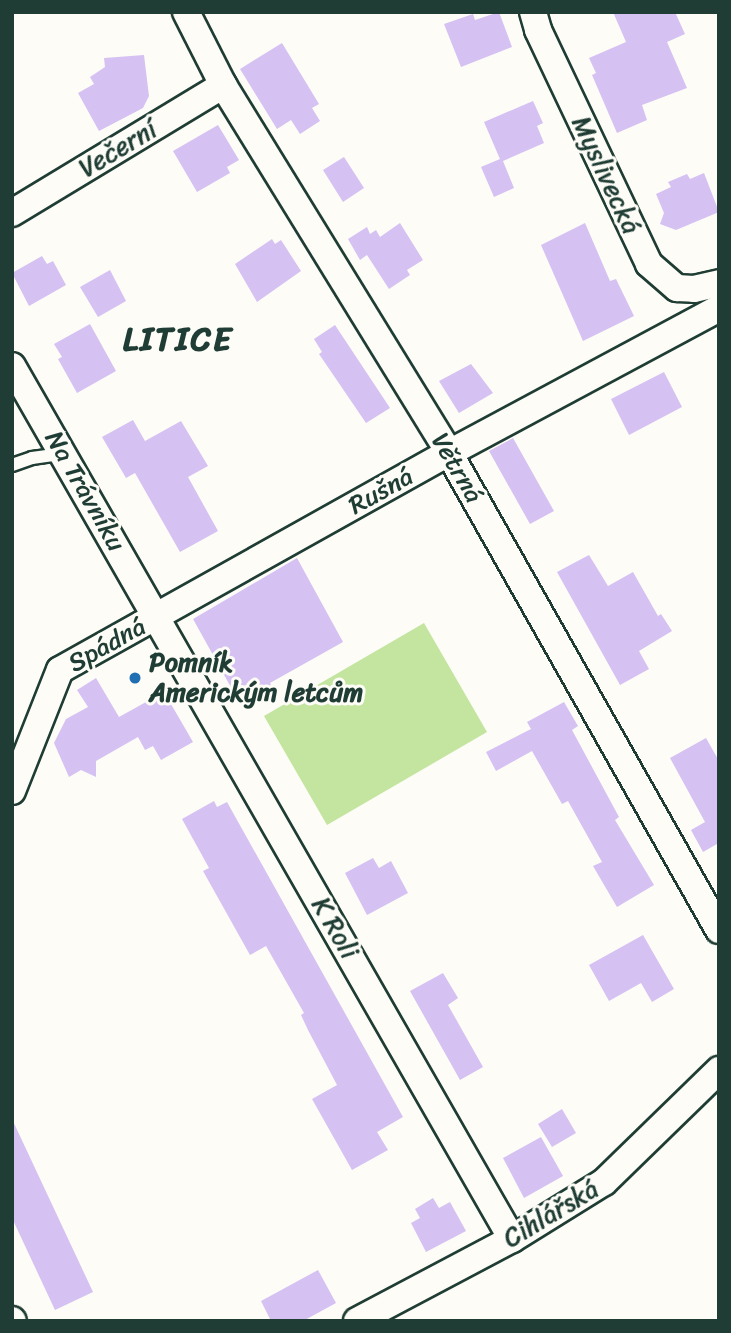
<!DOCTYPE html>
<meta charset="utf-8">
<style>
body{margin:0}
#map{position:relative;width:731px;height:1333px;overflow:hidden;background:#fdfcf7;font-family:Sriracha,sans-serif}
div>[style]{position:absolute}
.green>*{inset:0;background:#c3e59f}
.building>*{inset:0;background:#d5c1f2}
.roads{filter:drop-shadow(2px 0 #1f3d34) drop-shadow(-2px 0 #1f3d34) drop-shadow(0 2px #1f3d34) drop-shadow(0 -2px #1f3d34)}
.service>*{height:12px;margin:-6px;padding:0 6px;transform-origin:6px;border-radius:6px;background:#fdfcf7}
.minor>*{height:26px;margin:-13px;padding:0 13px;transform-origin:13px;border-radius:13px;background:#fdfcf7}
.dots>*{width:19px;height:19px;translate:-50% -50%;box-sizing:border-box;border:4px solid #fdfcf7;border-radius:50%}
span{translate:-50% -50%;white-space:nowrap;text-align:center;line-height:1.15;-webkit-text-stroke:6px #fdfcf7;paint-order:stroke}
.street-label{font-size:26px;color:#1f3d34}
.poi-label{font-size:26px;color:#1f3d34;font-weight:700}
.left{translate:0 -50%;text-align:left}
.district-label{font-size:33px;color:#1f3d34;font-weight:700;letter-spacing:2px}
.frame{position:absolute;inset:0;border:14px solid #1f3d34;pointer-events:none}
</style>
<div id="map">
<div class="green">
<i style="clip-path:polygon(424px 623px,487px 732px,327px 825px,264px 716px)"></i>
</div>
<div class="building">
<i style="clip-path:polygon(499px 12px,512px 47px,461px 67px,444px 24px,473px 14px,475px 20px)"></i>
<i style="clip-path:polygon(613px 12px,675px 12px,685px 34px,667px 42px,687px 88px,642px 105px,647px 120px,617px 133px,592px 75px,596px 73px,589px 58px,626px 42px)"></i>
<i style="clip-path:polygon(282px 43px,319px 104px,312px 108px,320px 121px,300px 134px,291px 120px,277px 129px,240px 69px)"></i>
<i style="clip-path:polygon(144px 55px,149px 96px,143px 108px,99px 131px,78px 93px,94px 84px,90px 77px,105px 67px,104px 58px)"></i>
<i style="clip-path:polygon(533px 101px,543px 123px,537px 126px,544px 143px,503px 161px,514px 188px,494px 197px,481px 167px,500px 159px,484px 122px)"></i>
<i style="clip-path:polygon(218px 125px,239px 160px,227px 167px,230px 173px,197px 192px,173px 151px)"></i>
<i style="clip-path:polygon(344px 157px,364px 188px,343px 202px,323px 170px)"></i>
<i style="clip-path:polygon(704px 173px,719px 212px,676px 230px,660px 224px,664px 213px,656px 194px,671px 187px,668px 182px,687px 174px,690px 179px)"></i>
<i style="clip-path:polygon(400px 223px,423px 260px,407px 270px,410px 275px,389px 289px,367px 255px,360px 260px,348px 239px,367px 227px,370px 234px,376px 230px,380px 237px)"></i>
<i style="clip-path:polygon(585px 223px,610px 281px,616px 279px,634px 316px,583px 341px,541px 245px)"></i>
<i style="clip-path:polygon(272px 239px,275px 244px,281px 240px,301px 271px,257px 302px,235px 264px)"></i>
<i style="clip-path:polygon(42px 256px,47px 264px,53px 261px,66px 285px,29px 306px,12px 273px)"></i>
<i style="clip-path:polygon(110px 270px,126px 301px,98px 317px,80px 287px)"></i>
<i style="clip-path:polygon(90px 324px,116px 371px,77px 393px,58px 359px,62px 357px,54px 344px)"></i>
<i style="clip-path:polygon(335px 325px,390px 408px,366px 423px,319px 354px,322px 352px,314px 339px)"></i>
<i style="clip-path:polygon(471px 364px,493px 393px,459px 413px,439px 381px)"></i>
<i style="clip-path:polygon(664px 372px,682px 407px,629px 435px,611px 399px)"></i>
<i style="clip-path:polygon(133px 420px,145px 441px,181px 421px,208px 466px,188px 477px,218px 531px,180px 552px,135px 473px,126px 478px,102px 437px)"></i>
<i style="clip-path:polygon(513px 438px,554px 511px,530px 524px,489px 451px)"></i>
<i style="clip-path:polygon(589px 555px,608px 586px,633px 572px,658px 616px,661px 614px,672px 631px,639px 651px,649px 669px,620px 685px,557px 572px)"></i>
<i style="clip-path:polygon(297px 558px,343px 642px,270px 683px,274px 691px,243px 709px,193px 619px)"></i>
<i style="clip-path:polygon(96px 678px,119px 717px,164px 692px,193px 742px,161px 760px,153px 746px,145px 750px,138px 737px,96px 761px,96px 777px,81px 770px,69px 777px,54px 743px,66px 719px,88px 707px,77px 690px)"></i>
<i style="clip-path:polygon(564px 702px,578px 726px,572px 730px,619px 817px,615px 820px,654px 885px,617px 907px,593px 866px,602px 862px,568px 801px,562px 804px,532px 751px,496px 771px,486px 752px,531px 729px,527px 722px)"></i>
<i style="clip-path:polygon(706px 738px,719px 761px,719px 847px,717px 844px,703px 852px,691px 830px,705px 822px,670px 758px)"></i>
<i style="clip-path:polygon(214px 801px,217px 807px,227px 802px,403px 1117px,377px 1132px,388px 1150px,352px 1170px,312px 1099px,337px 1085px,308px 1030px,301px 1015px,304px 1013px,266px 946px,250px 955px,203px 871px,209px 868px,182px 819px)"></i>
<i style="clip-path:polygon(373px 858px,379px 868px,391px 861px,408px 893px,367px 915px,345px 873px)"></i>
<i style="clip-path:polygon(643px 935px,674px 989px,652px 1002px,641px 983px,609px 1001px,589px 965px)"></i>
<i style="clip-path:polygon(443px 973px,458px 998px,448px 1005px,483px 1067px,460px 1080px,410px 991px)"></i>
<i style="clip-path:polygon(562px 1109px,576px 1133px,552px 1147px,538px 1124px)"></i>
<i style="clip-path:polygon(12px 1119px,93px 1292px,55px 1310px,12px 1218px)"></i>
<i style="clip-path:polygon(541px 1137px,563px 1176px,524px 1198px,503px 1158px)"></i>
<i style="clip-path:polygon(433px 1198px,439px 1208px,450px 1202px,466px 1231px,426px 1252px,411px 1223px,420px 1218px,415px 1209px)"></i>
<i style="clip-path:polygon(318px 1270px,336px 1303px,303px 1321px,271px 1321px,261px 1301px)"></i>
</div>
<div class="roads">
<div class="service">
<i style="left:12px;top:465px;width:21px;rotate:-19deg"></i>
<i style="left:32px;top:458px;width:30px;rotate:-8deg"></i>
</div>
<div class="minor">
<i style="left:186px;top:12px;width:82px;rotate:63.1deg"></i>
<i style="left:223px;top:85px;width:432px;rotate:58.4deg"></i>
<i style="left:449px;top:453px;width:548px;rotate:60.49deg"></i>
<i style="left:533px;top:12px;width:19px;rotate:74deg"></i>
<i style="left:538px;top:30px;width:259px;rotate:64.6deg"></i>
<i style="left:649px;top:264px;width:37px;rotate:41deg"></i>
<i style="left:677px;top:288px;width:17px;rotate:3deg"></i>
<i style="left:694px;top:289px;width:26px;rotate:-13deg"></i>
<i style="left:12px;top:213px;width:247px;rotate:-31.2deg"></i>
<i style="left:12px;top:366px;width:1006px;rotate:60.2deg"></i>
<i style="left:12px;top:791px;width:130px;rotate:-68.4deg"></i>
<i style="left:60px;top:670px;width:445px;rotate:-29.2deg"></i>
<i style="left:449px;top:453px;width:306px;rotate:-28.2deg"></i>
<i style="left:12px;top:1320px;width:1px;rotate:45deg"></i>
<i style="left:357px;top:1321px;width:175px;rotate:-27.9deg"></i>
<i style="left:512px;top:1239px;width:108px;rotate:-31.8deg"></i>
<i style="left:604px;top:1182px;width:161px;rotate:-44.2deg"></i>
</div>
</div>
<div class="dots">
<i style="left:135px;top:678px;background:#1f6fb2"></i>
</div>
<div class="street-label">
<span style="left:118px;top:149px;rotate:-31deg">Večerní</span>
<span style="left:606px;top:175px;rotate:65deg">Myslivecká</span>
<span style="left:457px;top:468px;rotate:60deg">Větrná</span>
<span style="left:85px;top:491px;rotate:60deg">Na Trávníku</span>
<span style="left:381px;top:491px;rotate:-29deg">Rušná</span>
<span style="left:107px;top:645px;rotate:-29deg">Spádná</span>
<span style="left:335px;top:928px;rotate:60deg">K Roli</span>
<span style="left:551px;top:1214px;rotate:-31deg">Cihlářská</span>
</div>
<div class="poi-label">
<span class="left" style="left:149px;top:678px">Pomník<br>Americkým letcům</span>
</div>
<div class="district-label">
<span style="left:178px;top:340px">LITICE</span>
</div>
<div class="frame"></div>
</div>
